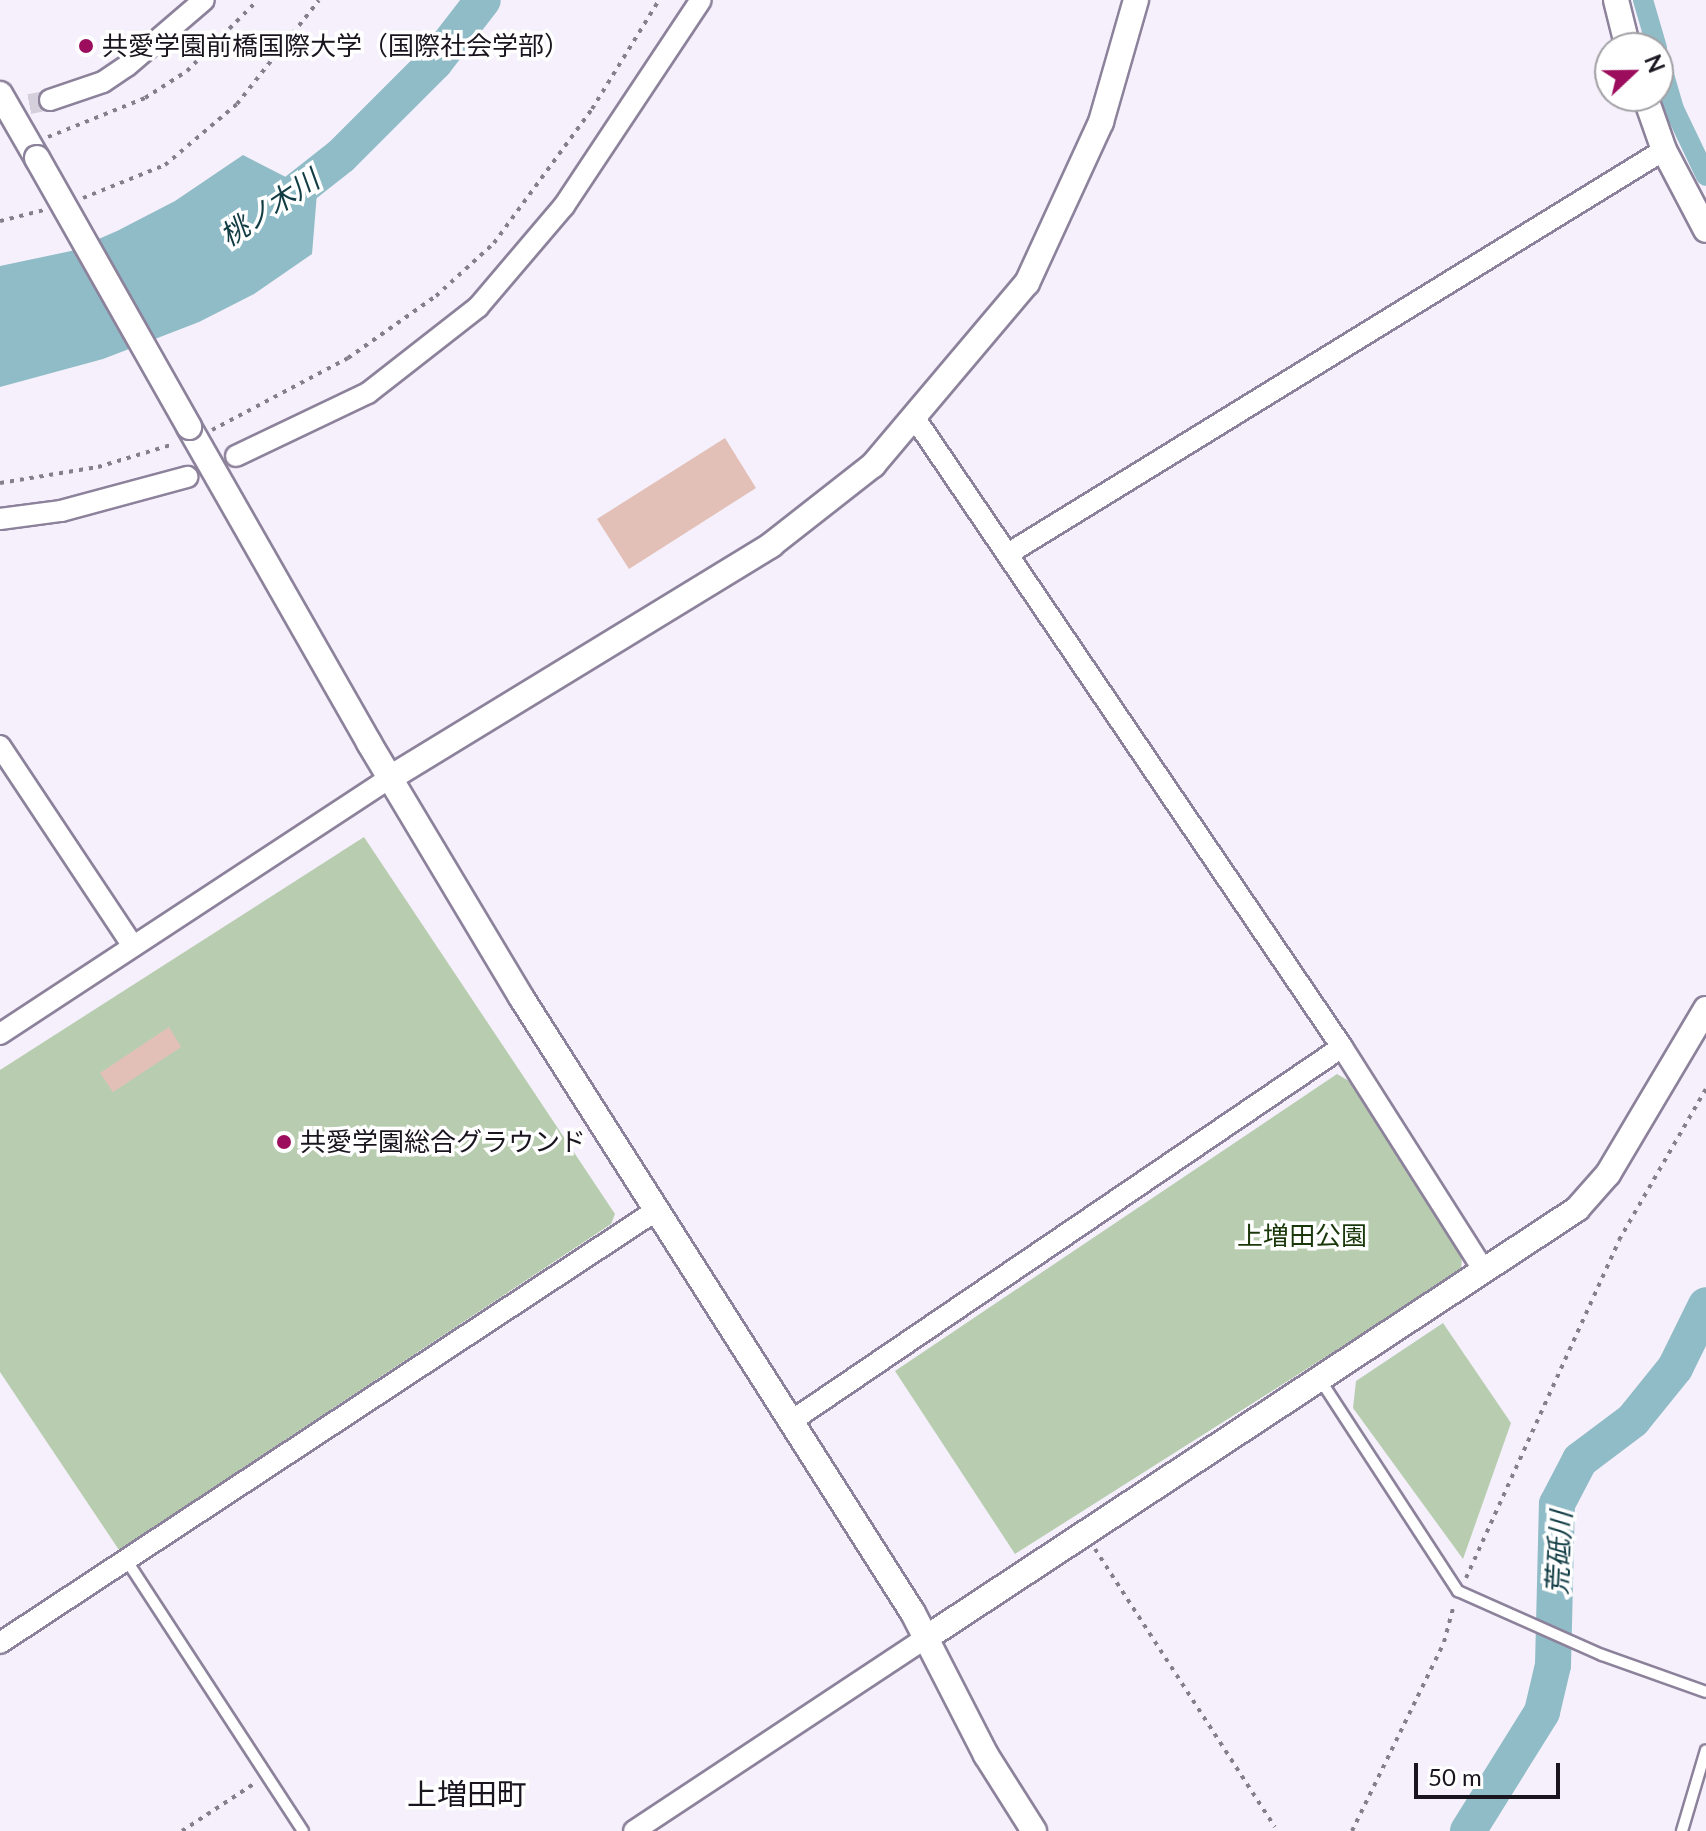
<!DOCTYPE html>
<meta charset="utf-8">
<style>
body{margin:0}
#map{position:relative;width:1706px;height:1831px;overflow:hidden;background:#f5f0fb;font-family:Lato,"Noto Sans JP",sans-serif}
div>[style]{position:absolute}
.green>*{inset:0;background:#b8cdb0}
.water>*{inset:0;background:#90bcc7}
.canal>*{height:20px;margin:-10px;padding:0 10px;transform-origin:10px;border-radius:10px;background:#90bcc7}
.river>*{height:36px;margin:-18px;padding:0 18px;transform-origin:18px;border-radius:18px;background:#90bcc7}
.building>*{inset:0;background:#e2c0b8}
.minor-tunnel>*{height:20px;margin-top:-10px;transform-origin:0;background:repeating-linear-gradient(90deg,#d4cfda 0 20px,transparent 0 30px)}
.path>*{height:4px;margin-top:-2px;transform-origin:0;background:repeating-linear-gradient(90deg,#847f8a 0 4px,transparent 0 10px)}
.roads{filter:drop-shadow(2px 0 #8d829b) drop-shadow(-2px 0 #8d829b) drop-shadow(0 2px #8d829b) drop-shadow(0 -2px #8d829b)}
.service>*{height:10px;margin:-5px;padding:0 5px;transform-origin:5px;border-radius:5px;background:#fff}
.minor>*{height:20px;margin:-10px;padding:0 10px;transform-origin:10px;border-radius:10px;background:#fff}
.tertiary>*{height:24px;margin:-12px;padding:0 12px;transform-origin:12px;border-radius:12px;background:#fff}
.bridges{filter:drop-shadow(2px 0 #8d829b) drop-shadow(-2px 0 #8d829b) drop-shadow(0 2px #8d829b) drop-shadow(0 -2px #8d829b)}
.tertiary-bridge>*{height:24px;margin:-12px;padding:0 12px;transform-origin:12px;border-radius:12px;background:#fff}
.dots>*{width:22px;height:22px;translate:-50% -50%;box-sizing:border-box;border:4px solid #fff;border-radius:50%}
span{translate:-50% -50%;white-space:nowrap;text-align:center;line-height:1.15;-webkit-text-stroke:7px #fff;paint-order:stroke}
.poi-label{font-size:26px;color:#19141e}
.left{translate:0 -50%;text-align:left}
.park-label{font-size:26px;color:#193709}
.water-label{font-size:28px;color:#113c44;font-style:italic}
.quarter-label{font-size:30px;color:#19141e}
.north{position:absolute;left:1594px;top:32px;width:80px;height:80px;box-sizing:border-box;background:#fff;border:2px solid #a3a1a5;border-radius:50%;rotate:68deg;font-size:22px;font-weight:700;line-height:32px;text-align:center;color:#19141e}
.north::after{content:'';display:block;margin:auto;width:28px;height:36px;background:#9c0e5d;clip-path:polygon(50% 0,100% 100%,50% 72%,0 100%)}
.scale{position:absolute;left:1414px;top:1763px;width:146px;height:36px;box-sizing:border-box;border:4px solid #19141e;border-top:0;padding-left:10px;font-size:24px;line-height:28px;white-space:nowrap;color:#19141e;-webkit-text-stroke:6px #fff;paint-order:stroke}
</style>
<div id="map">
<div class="green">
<i style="clip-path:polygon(364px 837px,615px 1214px,611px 1224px,119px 1550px,0 1372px,0 1070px)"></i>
<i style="clip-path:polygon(1337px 1074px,1349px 1081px,1462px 1255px,1461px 1271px,1015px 1554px,895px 1371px)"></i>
<i style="clip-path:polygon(1443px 1323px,1511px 1423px,1463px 1559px,1353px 1408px,1356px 1381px)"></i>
</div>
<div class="water">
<i style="clip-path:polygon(243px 155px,317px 193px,312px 254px,254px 294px,199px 322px,103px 359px,0 387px,0 266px,71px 251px,117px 231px,175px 201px)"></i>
</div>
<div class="canal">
<i style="left:1643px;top:0;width:50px;rotate:73.7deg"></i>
<i style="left:1658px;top:54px;width:57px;rotate:73.8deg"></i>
<i style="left:1674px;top:109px;width:74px;rotate:64.5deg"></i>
</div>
<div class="river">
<i style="left:266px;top:215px;width:95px;rotate:-38.2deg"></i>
<i style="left:341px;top:156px;width:133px;rotate:-45deg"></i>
<i style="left:435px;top:62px;width:78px;rotate:-52.3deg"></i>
<i style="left:1468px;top:1831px;width:140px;rotate:-58.1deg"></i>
<i style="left:1542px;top:1712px;width:48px;rotate:-76.8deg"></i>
<i style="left:1553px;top:1665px;width:161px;rotate:-88.6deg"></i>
<i style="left:1557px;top:1504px;width:50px;rotate:-62.4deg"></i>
<i style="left:1580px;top:1460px;width:66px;rotate:-37deg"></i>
<i style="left:1633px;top:1420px;width:67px;rotate:-51.1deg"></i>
<i style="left:1675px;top:1368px;width:70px;rotate:-63.8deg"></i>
</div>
<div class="building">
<i style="clip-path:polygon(725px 438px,756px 488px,629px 569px,597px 519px)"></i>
<i style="clip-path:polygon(169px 1027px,181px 1047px,113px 1092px,100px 1073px)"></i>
</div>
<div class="minor-tunnel">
<i style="left:0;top:110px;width:51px;rotate:-11.3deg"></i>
</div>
<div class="path">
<i style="left:48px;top:137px;width:105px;rotate:-21.9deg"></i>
<i style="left:145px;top:98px;width:50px;rotate:-32.7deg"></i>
<i style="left:187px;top:71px;width:100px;rotate:-45deg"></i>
<i style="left:83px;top:198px;width:88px;rotate:-21.9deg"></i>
<i style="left:165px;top:165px;width:94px;rotate:-40.3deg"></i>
<i style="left:237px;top:104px;width:132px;rotate:-51.7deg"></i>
<i style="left:0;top:221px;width:45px;rotate:-14deg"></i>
<i style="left:212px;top:430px;width:154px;rotate:-27.9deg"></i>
<i style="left:348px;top:358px;width:108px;rotate:-35.2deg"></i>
<i style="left:436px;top:296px;width:79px;rotate:-42.4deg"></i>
<i style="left:494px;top:243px;width:166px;rotate:-53.8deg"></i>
<i style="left:592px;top:109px;width:128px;rotate:-58.4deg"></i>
<i style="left:0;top:483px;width:99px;rotate:-9.3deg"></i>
<i style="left:98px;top:467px;width:79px;rotate:-16.8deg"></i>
<i style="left:1095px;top:1549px;width:331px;rotate:57.1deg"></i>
<i style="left:1466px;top:1578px;width:371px;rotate:-65.6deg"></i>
<i style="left:1619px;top:1240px;width:174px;rotate:-60.1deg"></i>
<i style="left:182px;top:1831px;width:87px;rotate:-33.3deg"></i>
<i style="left:1352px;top:1831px;width:210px;rotate:-64deg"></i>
<i style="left:1444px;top:1642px;width:39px;rotate:-75deg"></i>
</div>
<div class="roads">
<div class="service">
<i style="left:1321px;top:1381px;width:251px;rotate:56.9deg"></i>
<i style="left:1458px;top:1591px;width:158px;rotate:24deg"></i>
<i style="left:1602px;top:1655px;width:110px;rotate:19.6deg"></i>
<i style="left:127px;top:1561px;width:322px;rotate:56.9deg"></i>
<i style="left:1682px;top:1831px;width:84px;rotate:-73.5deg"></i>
</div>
<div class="minor">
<i style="left:50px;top:100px;width:56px;rotate:-18.8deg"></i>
<i style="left:103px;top:82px;width:29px;rotate:-34deg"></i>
<i style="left:127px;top:66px;width:101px;rotate:-40.6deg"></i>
<i style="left:914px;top:417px;width:762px;rotate:55.81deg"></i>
<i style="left:1342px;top:1047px;width:265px;rotate:57.6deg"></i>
<i style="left:236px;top:456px;width:146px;rotate:-25.5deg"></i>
<i style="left:368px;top:393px;width:140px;rotate:-38deg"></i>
<i style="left:478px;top:307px;width:133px;rotate:-49.6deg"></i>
<i style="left:564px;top:206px;width:247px;rotate:-56.4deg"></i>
<i style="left:0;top:519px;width:62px;rotate:-7.5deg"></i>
<i style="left:61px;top:511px;width:131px;rotate:-15.1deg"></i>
<i style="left:1011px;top:552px;width:767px;rotate:-31.62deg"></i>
<i style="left:0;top:746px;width:240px;rotate:56.4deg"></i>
<i style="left:0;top:1034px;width:467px;rotate:-33.3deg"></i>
<i style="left:790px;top:1422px;width:667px;rotate:-34.19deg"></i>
<i style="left:0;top:1643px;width:783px;rotate:-33.39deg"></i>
<i style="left:634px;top:1831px;width:350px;rotate:-33.5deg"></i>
</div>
<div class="tertiary">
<i style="left:1616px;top:0;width:49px;rotate:76deg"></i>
<i style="left:0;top:94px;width:74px;rotate:60deg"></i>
<i style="left:1645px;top:96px;width:57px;rotate:70.6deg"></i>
<i style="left:1664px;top:150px;width:90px;rotate:62.3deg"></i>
<i style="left:189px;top:427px;width:364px;rotate:60.3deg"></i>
<i style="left:369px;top:743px;width:296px;rotate:59.1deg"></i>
<i style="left:521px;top:997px;width:730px;rotate:57.53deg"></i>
<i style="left:913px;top:1613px;width:160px;rotate:62.8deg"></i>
<i style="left:986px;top:1755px;width:90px;rotate:57.7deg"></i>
<i style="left:390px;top:778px;width:447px;rotate:-31.4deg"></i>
<i style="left:771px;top:545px;width:130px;rotate:-38.1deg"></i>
<i style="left:873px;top:465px;width:238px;rotate:-49.8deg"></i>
<i style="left:1027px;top:283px;width:177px;rotate:-65.3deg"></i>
<i style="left:1101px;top:122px;width:127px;rotate:-74deg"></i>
<i style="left:926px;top:1638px;width:780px;rotate:-33.38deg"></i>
<i style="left:1577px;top:1209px;width:47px;rotate:-48.5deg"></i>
<i style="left:1608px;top:1174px;width:192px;rotate:-59.3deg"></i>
</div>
</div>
<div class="bridges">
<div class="tertiary-bridge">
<i style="left:37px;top:158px;width:309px;rotate:60.5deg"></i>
</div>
</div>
<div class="dots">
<i style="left:86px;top:46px;background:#9c0e5d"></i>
<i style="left:284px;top:1142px;background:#9c0e5d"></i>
</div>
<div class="poi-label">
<span class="left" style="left:102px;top:46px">共愛学園前橋国際大学（国際社会学部）</span>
<span class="left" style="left:300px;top:1142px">共愛学園総合グラウンド</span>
</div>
<div class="park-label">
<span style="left:1302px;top:1236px">上増田公園</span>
</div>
<div class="water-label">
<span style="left:269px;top:207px;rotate:-34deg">桃ノ木川</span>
<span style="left:1558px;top:1553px;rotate:-87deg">荒砥川</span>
</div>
<div class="quarter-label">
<span style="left:467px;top:1793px">上増田町</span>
</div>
<div class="north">N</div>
<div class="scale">50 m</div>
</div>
